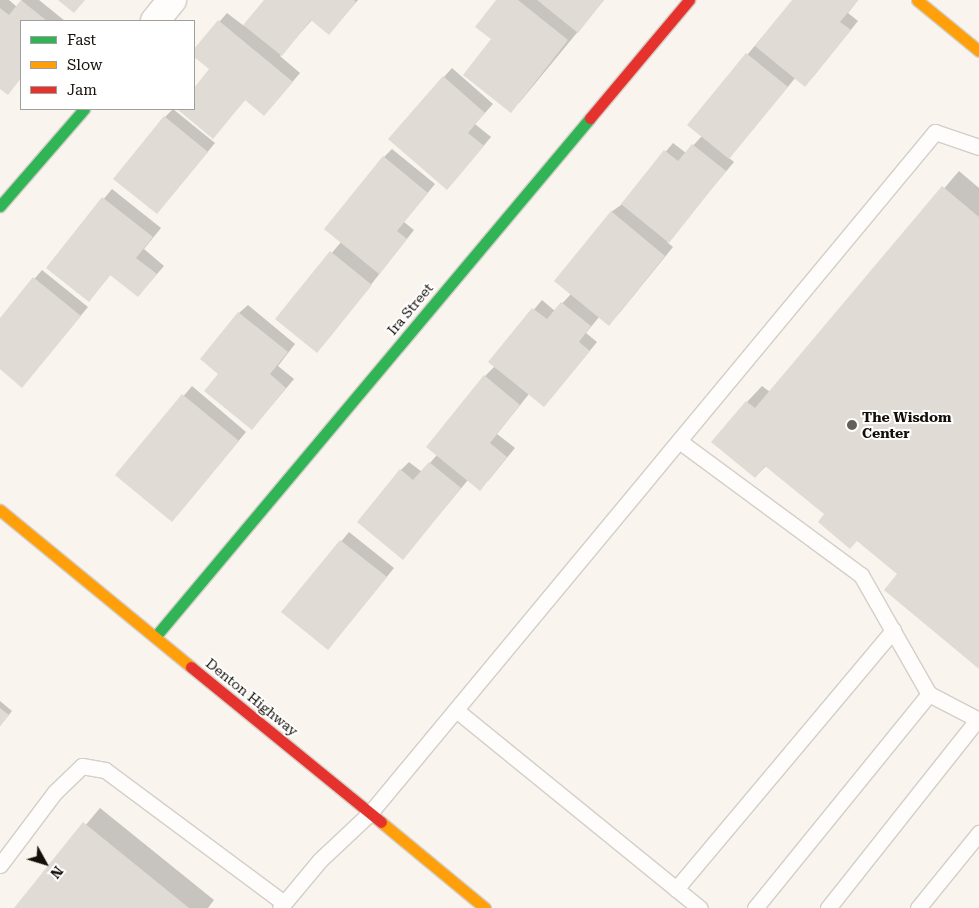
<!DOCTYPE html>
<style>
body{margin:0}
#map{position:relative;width:979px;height:908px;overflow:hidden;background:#f9f4ee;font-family:"Roboto Serif",serif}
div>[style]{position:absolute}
.shadow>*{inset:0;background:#0003}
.building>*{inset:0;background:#e0dbd5}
.roads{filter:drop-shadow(1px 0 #d3cec8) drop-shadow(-1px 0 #d3cec8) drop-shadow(0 1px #d3cec8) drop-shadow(0 -1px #d3cec8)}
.lane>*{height:15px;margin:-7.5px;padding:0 7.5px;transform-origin:7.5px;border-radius:7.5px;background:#fefdfc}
.street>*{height:28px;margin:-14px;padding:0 14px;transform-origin:14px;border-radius:14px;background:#fefdfc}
.fast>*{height:11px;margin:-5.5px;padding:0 5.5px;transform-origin:5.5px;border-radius:5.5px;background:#30b455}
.slow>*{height:11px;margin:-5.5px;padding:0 5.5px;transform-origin:5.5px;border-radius:5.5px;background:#ff9f0a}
.jam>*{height:11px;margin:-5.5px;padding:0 5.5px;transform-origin:5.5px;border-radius:5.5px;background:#e5322d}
.dots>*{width:14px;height:14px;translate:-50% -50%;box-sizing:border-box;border:2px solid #fff;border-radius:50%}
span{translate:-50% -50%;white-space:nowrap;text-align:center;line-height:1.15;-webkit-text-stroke:4px #fff;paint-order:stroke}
.street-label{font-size:14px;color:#140f08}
.poi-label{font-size:14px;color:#140f08;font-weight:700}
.left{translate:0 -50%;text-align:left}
.legend{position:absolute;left:20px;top:20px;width:175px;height:90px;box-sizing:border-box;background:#fff;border:1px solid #a19f9c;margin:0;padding:6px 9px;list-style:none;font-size:15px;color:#140f08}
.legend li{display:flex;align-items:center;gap:10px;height:25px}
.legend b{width:25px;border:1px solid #a19f9c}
.north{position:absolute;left:20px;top:838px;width:50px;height:50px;-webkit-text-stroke:4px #fff;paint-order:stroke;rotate:129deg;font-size:14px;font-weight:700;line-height:20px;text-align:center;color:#140f08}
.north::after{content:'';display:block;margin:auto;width:18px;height:22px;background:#140f08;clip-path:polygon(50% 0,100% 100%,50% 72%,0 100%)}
</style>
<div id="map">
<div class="shadow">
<i style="clip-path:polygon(0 0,9px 0,17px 7px,22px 0,39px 0,65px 21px,21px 21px,21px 78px,8px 93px,0 87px)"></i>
<i style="clip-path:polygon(265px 0,358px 0,329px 34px,312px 20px,280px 56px,300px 73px,272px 106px,246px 99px,213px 137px,179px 109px,194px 109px,194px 90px,211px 69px,194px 55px,194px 51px,227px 13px,244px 26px)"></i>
<i style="clip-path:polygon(498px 0,604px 0,519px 103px,493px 39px)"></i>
<i style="clip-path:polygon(793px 0,858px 0,848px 13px,858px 21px,813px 77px,796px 77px,729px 158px,734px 162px,667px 242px,673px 247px,617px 316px,599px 317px,586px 333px,597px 342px,552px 397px,544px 406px,529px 394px,497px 434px,515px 448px,488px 481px,468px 480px,403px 558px,401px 470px,409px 462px,422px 472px,437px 455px,485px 376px,495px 366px,490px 362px,542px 300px,555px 311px,571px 294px,611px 212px,621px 205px,673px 143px,686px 153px,702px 136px,689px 125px)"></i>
<i style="clip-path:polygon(452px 68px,493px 104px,475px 124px,491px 137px,455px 180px,444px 77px)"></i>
<i style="clip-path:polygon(173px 109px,215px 143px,157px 213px,165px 117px)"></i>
<i style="clip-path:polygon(392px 149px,435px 184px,404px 222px,414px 230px,325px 343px,277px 319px,341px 242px,384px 157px)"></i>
<i style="clip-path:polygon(959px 171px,979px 188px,979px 668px,899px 574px,767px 465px,755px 477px,747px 402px,762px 386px,770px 392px)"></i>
<i style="clip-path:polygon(112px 189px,161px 228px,144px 249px,164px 266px,138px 296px,111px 274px,89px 301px,47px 267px)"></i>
<i style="clip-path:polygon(42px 270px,88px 307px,22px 386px,0 368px,0 320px)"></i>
<i style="clip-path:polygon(248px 305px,295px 344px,278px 366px,294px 379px,252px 429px,239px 313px)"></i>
<i style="clip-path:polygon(192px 386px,246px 432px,180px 512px,117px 475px)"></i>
<i style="clip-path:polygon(349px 532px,394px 568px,328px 649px,283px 612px)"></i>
<i style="clip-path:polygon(0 701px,12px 711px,0 726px)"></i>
<i style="clip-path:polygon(100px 808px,214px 900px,208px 908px,16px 908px)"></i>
</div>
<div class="building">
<i style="clip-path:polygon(21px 0,47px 21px,21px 21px,21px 78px,8px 95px,0 89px,0 8px,9px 15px)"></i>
<i style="clip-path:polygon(58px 0,85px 0,74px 13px)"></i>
<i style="clip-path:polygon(264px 0,354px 0,356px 2px,329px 35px,311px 20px,282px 56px,243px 25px)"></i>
<i style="clip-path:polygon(496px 0,518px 0,568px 40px,511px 113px,463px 75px,491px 39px,475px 27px)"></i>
<i style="clip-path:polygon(537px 0,604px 0,578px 33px)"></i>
<i style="clip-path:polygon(792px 0,858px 0,840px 22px,851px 30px,805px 87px,755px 46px)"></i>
<i style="clip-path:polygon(218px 20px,293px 82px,264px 116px,245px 100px,213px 139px,177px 109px,194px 109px,194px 88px,209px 69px,194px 57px,194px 49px)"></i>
<i style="clip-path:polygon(746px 53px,788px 87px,729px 159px,687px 125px)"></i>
<i style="clip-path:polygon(443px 76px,485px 113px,468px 133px,484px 146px,447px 190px,388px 139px)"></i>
<i style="clip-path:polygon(164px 116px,208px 152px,157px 214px,113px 179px)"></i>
<i style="clip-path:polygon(692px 144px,726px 171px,669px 243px,621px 204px,664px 150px,678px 161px)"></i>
<i style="clip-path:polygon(383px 156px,428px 193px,397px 231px,407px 239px,379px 274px,324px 229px)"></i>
<i style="clip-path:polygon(942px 186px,979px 217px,979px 669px,884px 590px,897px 574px,857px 541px,850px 549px,818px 522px,824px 514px,765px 466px,755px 478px,711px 442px,746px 401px,755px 408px)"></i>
<i style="clip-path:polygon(102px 197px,153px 237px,136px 258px,157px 274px,138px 297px,110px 275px,89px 302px,46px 268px)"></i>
<i style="clip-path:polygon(611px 211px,665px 256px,609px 326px,554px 281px)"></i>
<i style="clip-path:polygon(330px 251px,372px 285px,317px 353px,275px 319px)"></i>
<i style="clip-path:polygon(33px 277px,81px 316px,22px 388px,0 369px,0 318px)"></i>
<i style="clip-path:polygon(561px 302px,591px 326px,579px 342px,590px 351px,544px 407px,488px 362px,532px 308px,547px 319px)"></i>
<i style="clip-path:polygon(238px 312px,288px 352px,270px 374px,286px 388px,252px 430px,204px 391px,218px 374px,200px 359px)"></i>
<i style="clip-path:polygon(484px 375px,520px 405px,490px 443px,507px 457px,480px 491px,426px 447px)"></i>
<i style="clip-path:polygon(182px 394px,239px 441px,172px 522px,115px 475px)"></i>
<i style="clip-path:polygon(429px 462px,461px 488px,403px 560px,357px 522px,400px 469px,413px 480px)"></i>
<i style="clip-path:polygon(340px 540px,387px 577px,328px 650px,281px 612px)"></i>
<i style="clip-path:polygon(0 708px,9px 715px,0 726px)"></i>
<i style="clip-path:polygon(83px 822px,189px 908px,14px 908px)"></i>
</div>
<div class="roads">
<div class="lane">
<i style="left:679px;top:441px;width:226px;rotate:36.4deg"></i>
<i style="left:861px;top:575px;width:137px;rotate:60.3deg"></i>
<i style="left:929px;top:694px;width:56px;rotate:27.5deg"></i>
<i style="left:456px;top:710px;width:314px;rotate:39.1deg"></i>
<i style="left:0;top:865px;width:91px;rotate:-53deg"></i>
<i style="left:55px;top:792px;width:37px;rotate:-44deg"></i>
<i style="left:82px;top:766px;width:23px;rotate:10deg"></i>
<i style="left:105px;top:770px;width:223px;rotate:36.6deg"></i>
<i style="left:676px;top:889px;width:338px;rotate:-50deg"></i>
<i style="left:280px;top:908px;width:62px;rotate:-50.2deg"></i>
<i style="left:320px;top:860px;width:69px;rotate:-43.2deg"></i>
<i style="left:370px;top:813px;width:885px;rotate:-50.32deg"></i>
<i style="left:935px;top:132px;width:46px;rotate:18.8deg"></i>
<i style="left:755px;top:908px;width:276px;rotate:-50.9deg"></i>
<i style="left:828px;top:908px;width:241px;rotate:-51.6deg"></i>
<i style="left:918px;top:908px;width:97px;rotate:-50.9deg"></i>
</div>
<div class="street">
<i style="left:155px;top:21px;width:27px;rotate:-51deg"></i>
</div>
<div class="fast">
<i style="left:0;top:206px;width:128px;rotate:-49.1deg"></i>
<i style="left:155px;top:637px;width:677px;rotate:-50.03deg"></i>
</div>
<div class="slow">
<i style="left:917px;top:0;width:80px;rotate:39.4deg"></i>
<i style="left:0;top:510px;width:247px;rotate:39.4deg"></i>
<i style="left:381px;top:822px;width:135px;rotate:39.6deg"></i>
</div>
<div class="jam">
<i style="left:590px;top:118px;width:154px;rotate:-50deg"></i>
<i style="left:191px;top:667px;width:245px;rotate:39.2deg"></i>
</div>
</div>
<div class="dots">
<i style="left:852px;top:425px;background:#645f58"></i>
</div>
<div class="street-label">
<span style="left:410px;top:309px;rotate:-50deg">Ira Street</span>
<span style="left:252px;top:697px;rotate:39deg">Denton Highway</span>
</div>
<div class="poi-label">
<span class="left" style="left:862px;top:425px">The Wisdom<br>Center</span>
</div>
<ul class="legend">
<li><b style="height:6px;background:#30b455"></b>Fast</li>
<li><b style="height:6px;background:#ff9f0a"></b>Slow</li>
<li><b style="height:6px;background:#e5322d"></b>Jam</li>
</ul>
<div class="north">N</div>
</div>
